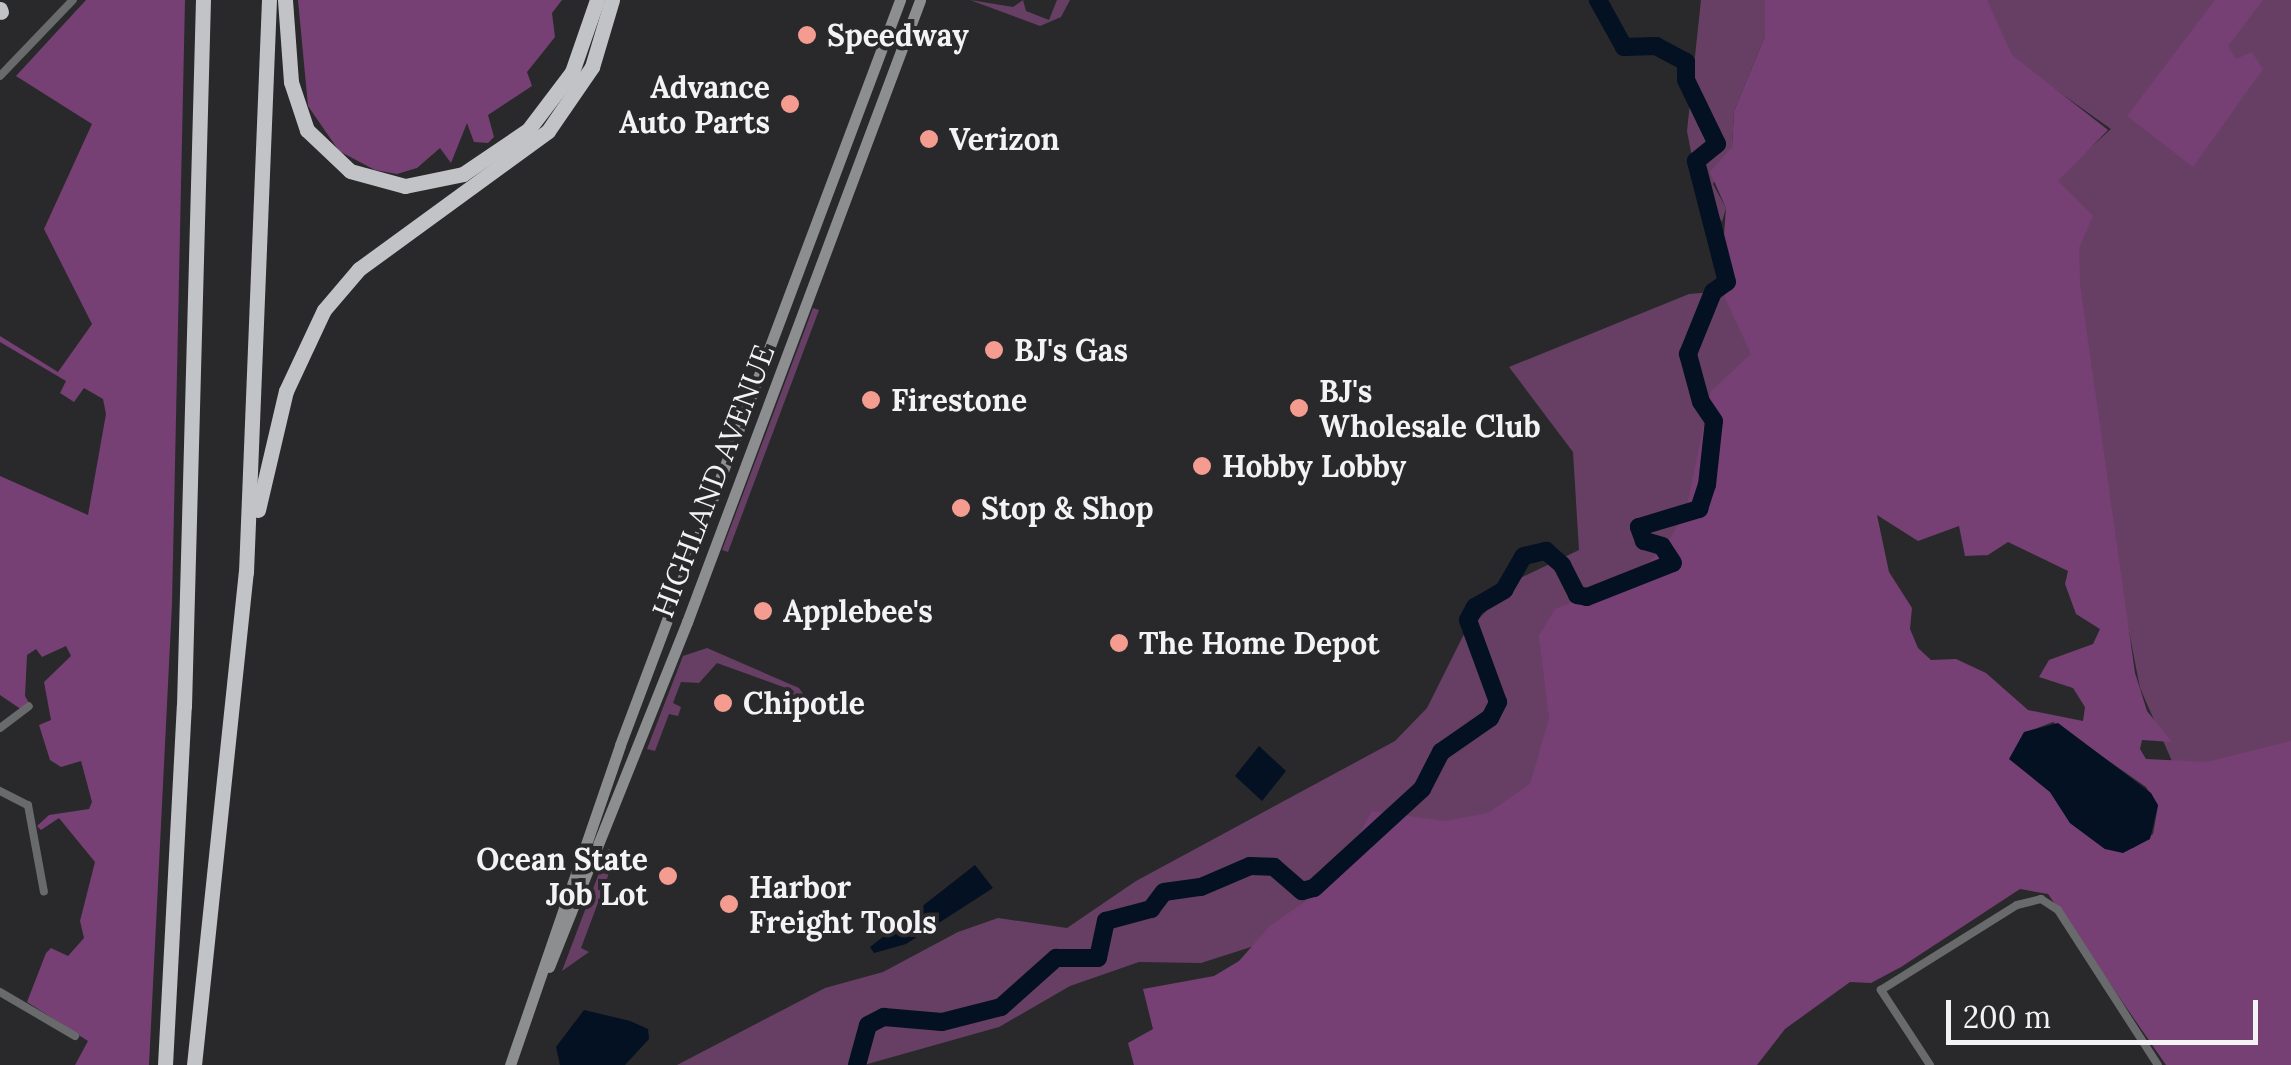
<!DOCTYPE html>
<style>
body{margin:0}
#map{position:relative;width:2291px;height:1065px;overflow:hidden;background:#29292b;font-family:Lora,serif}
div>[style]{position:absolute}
.green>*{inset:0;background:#673f64}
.forest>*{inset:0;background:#764074}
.water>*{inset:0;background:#031122}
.river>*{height:18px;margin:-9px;padding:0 9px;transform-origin:9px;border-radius:9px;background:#031122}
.minor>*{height:8px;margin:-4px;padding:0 4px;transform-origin:4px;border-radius:4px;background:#696a6b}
.secondary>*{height:11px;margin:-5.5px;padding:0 5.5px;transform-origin:5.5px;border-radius:5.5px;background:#8d8e90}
.motorway>*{height:15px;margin:-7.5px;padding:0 7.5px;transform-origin:7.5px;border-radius:7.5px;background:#c2c3c6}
.dots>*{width:28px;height:28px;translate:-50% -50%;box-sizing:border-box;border:5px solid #29292b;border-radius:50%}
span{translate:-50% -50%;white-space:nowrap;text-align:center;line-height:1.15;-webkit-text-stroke:8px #29292b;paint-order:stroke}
.poi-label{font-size:30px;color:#f3f3f5;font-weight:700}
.left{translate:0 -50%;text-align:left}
.right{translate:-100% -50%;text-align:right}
.street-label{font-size:30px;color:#f3f3f5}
.scale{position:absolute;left:1946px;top:1000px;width:312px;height:45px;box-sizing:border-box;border:5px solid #f3f3f5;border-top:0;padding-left:12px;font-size:30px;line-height:35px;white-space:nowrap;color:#f3f3f5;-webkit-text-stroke:8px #29292b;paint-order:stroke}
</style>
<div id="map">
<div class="green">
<i style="clip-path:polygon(970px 0,1013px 7px,1023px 0,1026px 11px,1049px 20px,1057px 0,1070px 0,1061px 17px,1040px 26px)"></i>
<i style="clip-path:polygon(1701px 0,1765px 0,1765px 36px,1734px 111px,1732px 147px,1713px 184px,1726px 208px,1722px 222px,1696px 178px,1687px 131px)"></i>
<i style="clip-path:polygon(1979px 0,2291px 0,2291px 747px,2215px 767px,2175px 768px,2140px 688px,2088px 420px,2057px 178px,2111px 129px,2014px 60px,1988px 30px)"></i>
<i style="clip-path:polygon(1785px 286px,1568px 787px,1285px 936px,1201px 963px,1139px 962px,1070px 986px,999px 1027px,864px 1065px,677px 1065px,825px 988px,883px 972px,958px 932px,998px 918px,1067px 928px,1136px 881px,1395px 741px,1427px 708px,1463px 636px,1514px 581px,1579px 550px,1573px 452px,1509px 367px,1689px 294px)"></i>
<i style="clip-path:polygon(813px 308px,819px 310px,728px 552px,722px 550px)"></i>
<i style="clip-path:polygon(707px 648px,799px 688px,806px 698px,805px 722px,797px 719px,800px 707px,790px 702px,794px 691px,717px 663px,699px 683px,681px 682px,673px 703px,681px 707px,678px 716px,669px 714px,655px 751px,647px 749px,683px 656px)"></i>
<i style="clip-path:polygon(608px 849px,617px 852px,581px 948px,589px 952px,562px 971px)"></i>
</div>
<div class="forest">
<i style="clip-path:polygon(86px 0,185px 0,172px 604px,149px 1065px,75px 1065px,88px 1041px,27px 1002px,46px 953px,51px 948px,68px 956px,84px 938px,80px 921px,95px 862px,59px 818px,41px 830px,37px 826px,49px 815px,89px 809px,92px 802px,81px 761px,61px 767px,50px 760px,39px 725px,51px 720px,44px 682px,71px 656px,66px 646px,42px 657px,36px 649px,27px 655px,25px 696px,32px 708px,25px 712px,0 695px,0 476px,88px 515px,106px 414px,103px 399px,84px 388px,74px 402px,60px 393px,66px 381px,0 342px,0 336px,58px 372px,92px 324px,44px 229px,92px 124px,16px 76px)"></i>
<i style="clip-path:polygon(298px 0,562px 0,552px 13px,555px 37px,527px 72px,532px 86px,488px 115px,494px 137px,488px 143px,474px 142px,467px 123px,451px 163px,440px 148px,417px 168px,397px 174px,375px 170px,339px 151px,308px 106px)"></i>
<i style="clip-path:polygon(evenodd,1765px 0,1987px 0,2012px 55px,2108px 130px,2058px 181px,2093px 216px,2079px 248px,2080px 284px,2135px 673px,2147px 711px,2172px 742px,2142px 740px,2140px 749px,2146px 759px,2207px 762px,2291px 741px,2291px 1065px,2166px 1065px,2048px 894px,2020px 889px,1901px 967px,1871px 983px,1850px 982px,1785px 1029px,1757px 1065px,1134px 1065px,1128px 1043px,1153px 1029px,1143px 989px,1214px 976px,1239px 961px,1270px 926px,1333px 882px,1372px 811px,1445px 821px,1488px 813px,1530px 784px,1549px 719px,1539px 636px,1555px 609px,1627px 582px,1666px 546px,1686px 510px,1711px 391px,1751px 354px,1720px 287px,1726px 208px,1710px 172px,1732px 147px,1734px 111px,1765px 36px,1765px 0,1877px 515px,1918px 541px,1959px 526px,1965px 556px,1988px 555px,2008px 542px,2068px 571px,2065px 584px,2076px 614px,2100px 629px,2093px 644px,2049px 660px,2039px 677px,2073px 688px,2085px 707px,2083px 721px,2028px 710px,1986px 673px,1956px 659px,1931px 660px,1918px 648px,1910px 629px,1912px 608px,1889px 572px,1877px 515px,1765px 0,2053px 722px,2146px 787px,2158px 806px,2153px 834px,2133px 848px,2105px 849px,2070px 823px,2050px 792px,2010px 759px,2024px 733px,2053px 722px)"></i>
<i style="clip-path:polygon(2215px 0,2263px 0,2228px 46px,2236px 59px,2252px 52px,2263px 69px,2193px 167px,2127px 116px)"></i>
</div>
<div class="water">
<i style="clip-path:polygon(2058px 723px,2151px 793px,2158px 805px,2150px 839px,2123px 853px,2105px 849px,2070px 823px,2050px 792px,2009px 759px,2024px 732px)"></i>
<i style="clip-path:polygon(1259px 746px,1286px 771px,1262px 801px,1235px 776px)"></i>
<i style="clip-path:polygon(975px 865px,993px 888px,906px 944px,874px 953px,870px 947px)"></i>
<i style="clip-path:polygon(584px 1010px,630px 1021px,648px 1029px,649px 1039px,625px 1065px,560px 1065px,556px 1047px)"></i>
</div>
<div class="river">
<i style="left:857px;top:1065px;width:41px;rotate:-74.6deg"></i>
<i style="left:868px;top:1025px;width:18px;rotate:-27deg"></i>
<i style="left:884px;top:1017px;width:58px;rotate:4.9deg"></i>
<i style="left:942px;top:1022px;width:61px;rotate:-14.3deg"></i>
<i style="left:1001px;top:1007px;width:74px;rotate:-41.7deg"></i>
<i style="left:1056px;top:958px;width:42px"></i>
<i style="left:1098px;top:958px;width:38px;rotate:-78deg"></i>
<i style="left:1106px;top:921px;width:47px;rotate:-14.9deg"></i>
<i style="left:1151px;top:909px;width:21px;rotate:-53deg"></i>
<i style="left:1164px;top:892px;width:37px;rotate:-8deg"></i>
<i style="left:1201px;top:887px;width:53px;rotate:-23.2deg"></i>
<i style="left:1250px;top:866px;width:24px;rotate:2deg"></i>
<i style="left:1274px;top:867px;width:37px;rotate:41deg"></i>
<i style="left:1302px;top:891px;width:12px;rotate:-14deg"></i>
<i style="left:1314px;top:888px;width:147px;rotate:-42.5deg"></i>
<i style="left:1422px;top:789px;width:42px;rotate:-62.8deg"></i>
<i style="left:1441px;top:752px;width:60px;rotate:-34.8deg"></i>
<i style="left:1490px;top:718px;width:18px;rotate:-63deg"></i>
<i style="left:1498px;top:702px;width:87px;rotate:-110.1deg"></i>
<i style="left:1468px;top:620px;width:15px;rotate:-62deg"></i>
<i style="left:1475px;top:607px;width:34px;rotate:-30deg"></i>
<i style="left:1504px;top:590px;width:39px;rotate:-60deg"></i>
<i style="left:1524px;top:556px;width:23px;rotate:-13deg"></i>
<i style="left:1546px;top:551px;width:21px;rotate:41deg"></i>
<i style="left:1562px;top:565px;width:34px;rotate:63deg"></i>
<i style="left:1577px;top:595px;width:10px;rotate:11deg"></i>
<i style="left:1587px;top:597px;width:92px;rotate:-21.6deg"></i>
<i style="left:1673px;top:563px;width:20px;rotate:-123deg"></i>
<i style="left:1662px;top:546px;width:19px;rotate:-164deg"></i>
<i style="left:1644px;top:541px;width:15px;rotate:-110deg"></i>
<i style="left:1639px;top:527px;width:63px;rotate:-16.7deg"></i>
<i style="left:1699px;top:509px;width:25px;rotate:-72deg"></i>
<i style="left:1707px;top:485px;width:64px;rotate:-83.8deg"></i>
<i style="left:1714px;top:421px;width:23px;rotate:-124deg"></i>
<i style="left:1701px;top:402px;width:50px;rotate:-105.2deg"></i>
<i style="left:1688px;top:354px;width:67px;rotate:-68deg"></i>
<i style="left:1713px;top:292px;width:17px;rotate:-36deg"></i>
<i style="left:1727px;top:282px;width:125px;rotate:-104.4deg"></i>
<i style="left:1696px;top:161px;width:27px;rotate:-39deg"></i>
<i style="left:1717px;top:144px;width:71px;rotate:-115.8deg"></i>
<i style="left:1686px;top:80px;width:18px;rotate:-90deg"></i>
<i style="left:1686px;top:62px;width:34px;rotate:-152deg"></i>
<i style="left:1656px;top:46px;width:32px;rotate:178deg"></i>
<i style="left:1624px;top:47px;width:54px;rotate:-119deg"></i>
</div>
<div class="minor">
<i style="left:0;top:76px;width:105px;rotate:-46.2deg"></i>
<i style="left:0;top:728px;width:36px;rotate:-37deg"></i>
<i style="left:0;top:791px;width:31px;rotate:27deg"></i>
<i style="left:28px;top:805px;width:88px;rotate:79.6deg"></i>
<i style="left:0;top:992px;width:87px;rotate:30.4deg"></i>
<i style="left:1930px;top:1065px;width:90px;rotate:-123.2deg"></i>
<i style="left:1881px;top:990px;width:160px;rotate:-32deg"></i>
<i style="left:2017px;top:905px;width:25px;rotate:-14deg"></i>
<i style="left:2041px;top:899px;width:20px;rotate:33deg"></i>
<i style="left:2058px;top:910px;width:184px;rotate:57.2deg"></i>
</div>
<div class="secondary">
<i style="left:549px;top:967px;width:372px;rotate:-68.2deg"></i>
<i style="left:687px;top:622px;width:664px;rotate:-69.46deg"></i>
<i style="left:510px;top:1065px;width:338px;rotate:-71deg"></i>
<i style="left:620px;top:745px;width:796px;rotate:-69.4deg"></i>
</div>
<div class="motorway">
<i style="left:285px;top:0;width:82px;rotate:85.8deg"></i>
<i style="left:291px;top:82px;width:51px;rotate:71.6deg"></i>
<i style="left:307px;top:130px;width:59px;rotate:43.6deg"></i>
<i style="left:350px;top:171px;width:57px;rotate:15.3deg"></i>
<i style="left:405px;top:186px;width:59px;rotate:-11.7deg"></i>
<i style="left:463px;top:174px;width:78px;rotate:-34.1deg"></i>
<i style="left:528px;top:130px;width:73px;rotate:-52.8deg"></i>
<i style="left:572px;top:72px;width:76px;rotate:-70.9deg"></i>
<i style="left:0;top:9px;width:3px;rotate:72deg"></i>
<i style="left:258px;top:510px;width:122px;rotate:-76.8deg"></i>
<i style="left:286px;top:391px;width:89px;rotate:-64.9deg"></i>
<i style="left:324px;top:310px;width:54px;rotate:-49.5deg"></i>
<i style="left:359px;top:269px;width:234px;rotate:-36.1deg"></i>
<i style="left:548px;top:131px;width:78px;rotate:-55.5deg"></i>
<i style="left:592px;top:67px;width:70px;rotate:-73.4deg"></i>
<i style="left:165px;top:1065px;width:360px;rotate:-87deg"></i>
<i style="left:184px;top:706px;width:706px;rotate:-88.46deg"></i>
<i style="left:194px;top:1065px;width:496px;rotate:-84deg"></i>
<i style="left:246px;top:572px;width:572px;rotate:-87.7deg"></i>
</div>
<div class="dots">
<i style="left:807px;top:35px;background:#f59c91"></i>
<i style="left:790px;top:104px;background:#f59c91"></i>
<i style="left:929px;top:139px;background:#f59c91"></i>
<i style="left:994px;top:350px;background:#f59c91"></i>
<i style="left:871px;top:400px;background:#f59c91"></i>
<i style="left:1299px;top:408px;background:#f59c91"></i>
<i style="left:1202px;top:466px;background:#f59c91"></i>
<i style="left:961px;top:508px;background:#f59c91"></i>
<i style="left:763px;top:611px;background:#f59c91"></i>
<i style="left:1119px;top:643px;background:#f59c91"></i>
<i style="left:723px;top:703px;background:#f59c91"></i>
<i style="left:668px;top:876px;background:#f59c91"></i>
<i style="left:729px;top:904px;background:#f59c91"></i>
</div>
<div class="poi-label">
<span class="left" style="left:827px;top:35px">Speedway</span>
<span class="right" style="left:770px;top:104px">Advance<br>Auto Parts</span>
<span class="left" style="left:949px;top:139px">Verizon</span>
<span class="left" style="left:1014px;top:350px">BJ's Gas</span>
<span class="left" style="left:1319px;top:408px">BJ's<br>Wholesale Club</span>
<span class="left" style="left:891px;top:400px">Firestone</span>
<span class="left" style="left:1222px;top:466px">Hobby Lobby</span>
<span class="left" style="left:981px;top:508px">Stop &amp; Shop</span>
<span class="left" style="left:783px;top:611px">Applebee's</span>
<span class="left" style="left:1139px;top:643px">The Home Depot</span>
<span class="left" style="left:743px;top:703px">Chipotle</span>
<span class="right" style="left:648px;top:876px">Ocean State<br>Job Lot</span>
<span class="left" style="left:749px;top:904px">Harbor<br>Freight Tools</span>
</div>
<div class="street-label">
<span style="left:713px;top:481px;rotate:-69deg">HIGHLAND AVENUE</span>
</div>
<div class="scale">200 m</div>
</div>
